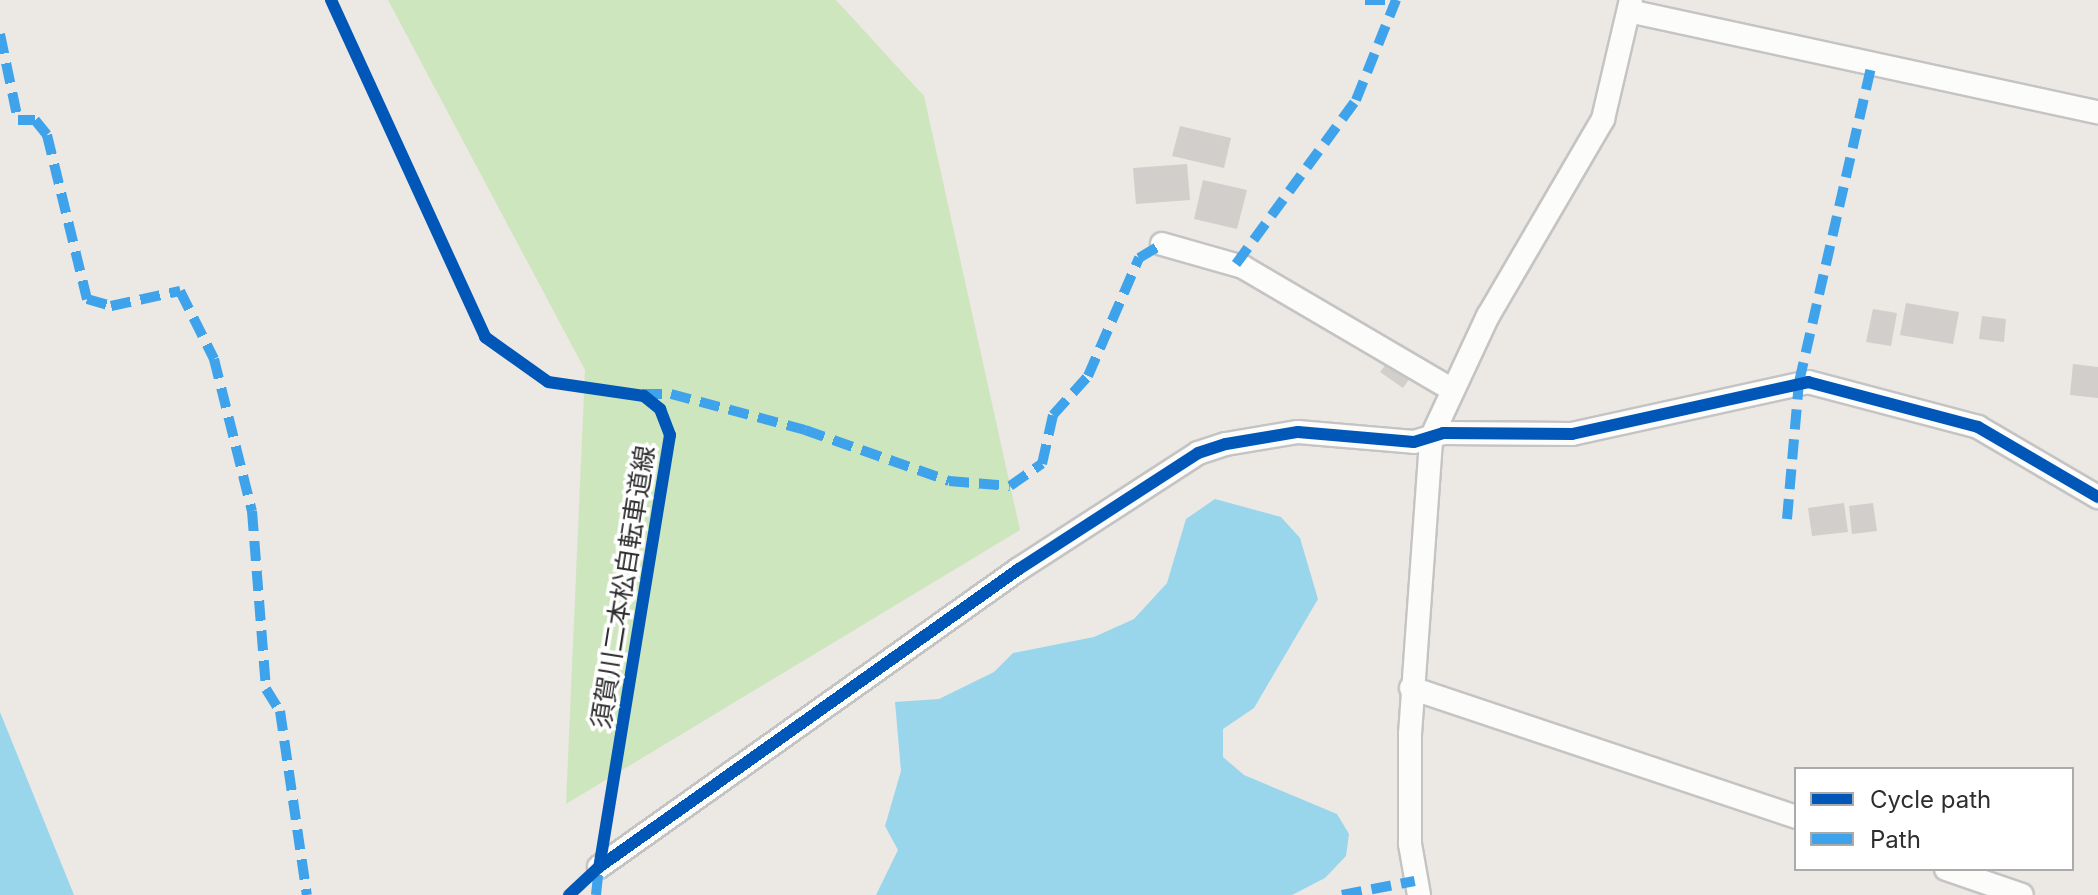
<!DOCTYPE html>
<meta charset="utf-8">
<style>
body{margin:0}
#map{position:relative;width:2098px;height:895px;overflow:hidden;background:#ece8e4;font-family:Inter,"Noto Sans JP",sans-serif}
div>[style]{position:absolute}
.green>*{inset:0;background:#cee6be}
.water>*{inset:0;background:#99d6ec}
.building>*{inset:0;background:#d1cecb}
.roads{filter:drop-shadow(2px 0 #c5c4c5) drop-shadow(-2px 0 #c5c4c5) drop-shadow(0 2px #c5c4c5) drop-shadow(0 -2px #c5c4c5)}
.street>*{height:22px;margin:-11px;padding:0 11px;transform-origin:11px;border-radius:11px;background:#fcfcfb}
.quiet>*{height:10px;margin-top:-5px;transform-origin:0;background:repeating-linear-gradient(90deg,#3ea3eb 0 20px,transparent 0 30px)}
.cycleway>*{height:12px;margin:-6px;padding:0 6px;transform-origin:6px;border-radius:6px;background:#0057b8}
span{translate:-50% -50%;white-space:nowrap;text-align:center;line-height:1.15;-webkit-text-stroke:7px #fff;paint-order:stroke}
.street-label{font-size:26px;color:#2e2e2e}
.legend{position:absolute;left:1794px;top:767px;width:280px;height:104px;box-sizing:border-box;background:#fff;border:2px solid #ababab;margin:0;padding:10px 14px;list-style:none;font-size:24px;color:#2e2e2e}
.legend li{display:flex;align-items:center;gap:16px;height:40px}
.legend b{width:40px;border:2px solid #ababab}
</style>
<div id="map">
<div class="green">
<i style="clip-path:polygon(388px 0,836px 0,924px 96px,1020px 530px,566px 804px,585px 370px)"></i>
</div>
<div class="water">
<i style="clip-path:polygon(1215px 499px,1281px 517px,1300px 538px,1318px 599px,1254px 708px,1223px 729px,1223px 757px,1244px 775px,1337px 814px,1349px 834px,1346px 856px,1325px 878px,1292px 895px,876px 895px,898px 850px,885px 826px,901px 771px,895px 702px,939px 699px,994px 672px,1013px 653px,1094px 637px,1134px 619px,1167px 583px,1186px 519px)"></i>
<i style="clip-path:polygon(0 712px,74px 895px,0 895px)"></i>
</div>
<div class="building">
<i style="clip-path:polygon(1180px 126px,1231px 138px,1224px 168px,1172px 156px)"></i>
<i style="clip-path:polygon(1187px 164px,1190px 200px,1136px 204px,1133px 168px)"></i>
<i style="clip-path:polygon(1203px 180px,1247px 190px,1237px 229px,1194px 219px)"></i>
<i style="clip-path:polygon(1906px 303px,1959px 312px,1953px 344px,1900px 335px)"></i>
<i style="clip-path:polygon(1873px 309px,1897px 313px,1891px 346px,1866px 342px)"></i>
<i style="clip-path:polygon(1982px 316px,2006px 319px,2004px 342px,1979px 339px)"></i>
<i style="clip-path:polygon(1387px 363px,1410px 378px,1403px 388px,1380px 372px)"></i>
<i style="clip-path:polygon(2073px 364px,2098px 367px,2098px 398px,2070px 395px)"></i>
<i style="clip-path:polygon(1844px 503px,1848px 532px,1812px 536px,1808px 508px)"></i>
<i style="clip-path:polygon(1873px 503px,1877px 531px,1852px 534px,1849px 506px)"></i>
</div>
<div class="roads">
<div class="street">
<i style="left:1629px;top:11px;width:480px;rotate:12.2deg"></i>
<i style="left:1162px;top:244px;width:84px;rotate:15.9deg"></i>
<i style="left:1243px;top:267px;width:239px;rotate:30.4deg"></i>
<i style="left:1411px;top:688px;width:406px;rotate:18.5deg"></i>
<i style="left:599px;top:867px;width:515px;rotate:-35.36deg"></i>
<i style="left:1019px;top:569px;width:213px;rotate:-32.9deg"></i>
<i style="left:1198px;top:453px;width:29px;rotate:-18deg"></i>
<i style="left:1226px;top:444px;width:73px;rotate:-9.5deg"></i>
<i style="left:1298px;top:432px;width:116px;rotate:4.9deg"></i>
<i style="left:1414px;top:442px;width:30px;rotate:-17deg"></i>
<i style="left:1443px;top:433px;width:129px;rotate:0.4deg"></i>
<i style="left:1572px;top:434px;width:242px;rotate:-12.4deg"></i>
<i style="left:1808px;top:382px;width:176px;rotate:14.8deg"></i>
<i style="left:1978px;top:427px;width:139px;rotate:30.3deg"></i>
<i style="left:1946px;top:869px;width:80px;rotate:18.9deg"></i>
<i style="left:1419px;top:895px;width:52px;rotate:-100deg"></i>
<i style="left:1410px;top:844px;width:110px;rotate:-90deg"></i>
<i style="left:1410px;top:734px;width:297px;rotate:-85.9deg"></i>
<i style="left:1431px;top:438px;width:135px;rotate:-65deg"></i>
<i style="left:1488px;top:316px;width:228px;rotate:-59.7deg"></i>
<i style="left:1603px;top:119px;width:122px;rotate:-76.8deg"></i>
</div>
</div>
<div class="quiet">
<i style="left:1365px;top:0;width:27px"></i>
<i style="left:0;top:34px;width:88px;rotate:78.2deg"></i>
<i style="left:18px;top:120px;width:17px"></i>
<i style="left:35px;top:120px;width:19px;rotate:51deg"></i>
<i style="left:47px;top:135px;width:169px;rotate:76.3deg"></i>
<i style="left:87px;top:299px;width:25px;rotate:16deg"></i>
<i style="left:111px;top:306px;width:71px;rotate:-12.3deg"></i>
<i style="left:180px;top:291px;width:76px;rotate:63.4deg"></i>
<i style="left:214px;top:359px;width:157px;rotate:76deg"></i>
<i style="left:252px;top:511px;width:179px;rotate:85.5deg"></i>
<i style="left:266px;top:689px;width:26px;rotate:58deg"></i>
<i style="left:280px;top:711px;width:186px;rotate:81.7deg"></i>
<i style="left:1236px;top:264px;width:203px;rotate:-53.8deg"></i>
<i style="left:1356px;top:100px;width:108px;rotate:-68.2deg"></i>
<i style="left:642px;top:394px;width:29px"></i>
<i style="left:671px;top:394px;width:139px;rotate:15deg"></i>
<i style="left:805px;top:430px;width:153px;rotate:19.5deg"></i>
<i style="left:949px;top:481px;width:61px;rotate:4.7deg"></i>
<i style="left:1010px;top:486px;width:39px;rotate:-35deg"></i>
<i style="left:1042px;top:464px;width:50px;rotate:-77.3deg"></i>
<i style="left:1053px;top:415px;width:52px;rotate:-48.1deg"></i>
<i style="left:1088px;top:376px;width:129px;rotate:-66.6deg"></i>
<i style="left:1139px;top:258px;width:27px;rotate:-31deg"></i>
<i style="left:1787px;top:519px;width:138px;rotate:-85deg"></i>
<i style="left:1799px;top:382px;width:326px;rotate:-77.1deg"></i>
<i style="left:596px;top:895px;width:28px;rotate:-84deg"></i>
<i style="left:1342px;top:895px;width:74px;rotate:-10.9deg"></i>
</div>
<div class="cycleway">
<i style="left:331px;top:0;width:371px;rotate:65.4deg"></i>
<i style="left:485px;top:337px;width:77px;rotate:35.5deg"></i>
<i style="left:548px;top:382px;width:97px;rotate:8.3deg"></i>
<i style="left:644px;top:396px;width:21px;rotate:39deg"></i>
<i style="left:660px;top:409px;width:28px;rotate:69deg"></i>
<i style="left:670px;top:435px;width:438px;rotate:99.3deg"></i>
<i style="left:599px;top:867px;width:41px;rotate:137deg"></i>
<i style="left:599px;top:867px;width:515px;rotate:-35.36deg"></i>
<i style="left:1019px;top:569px;width:213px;rotate:-32.9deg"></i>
<i style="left:1198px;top:453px;width:29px;rotate:-18deg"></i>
<i style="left:1226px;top:444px;width:73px;rotate:-9.5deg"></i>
<i style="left:1298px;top:432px;width:116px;rotate:4.9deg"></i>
<i style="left:1414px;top:442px;width:30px;rotate:-17deg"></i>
<i style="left:1443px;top:433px;width:129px;rotate:0.4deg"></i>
<i style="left:1572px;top:434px;width:242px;rotate:-12.4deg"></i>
<i style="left:1808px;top:382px;width:176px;rotate:14.8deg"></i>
<i style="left:1978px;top:427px;width:139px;rotate:30.3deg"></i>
</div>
<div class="street-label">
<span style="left:623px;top:587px;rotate:-81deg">須賀川二本松自転車道線</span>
</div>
<ul class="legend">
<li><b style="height:10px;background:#0057b8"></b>Cycle path</li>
<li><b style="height:10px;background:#3ea3eb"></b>Path</li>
</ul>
</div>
